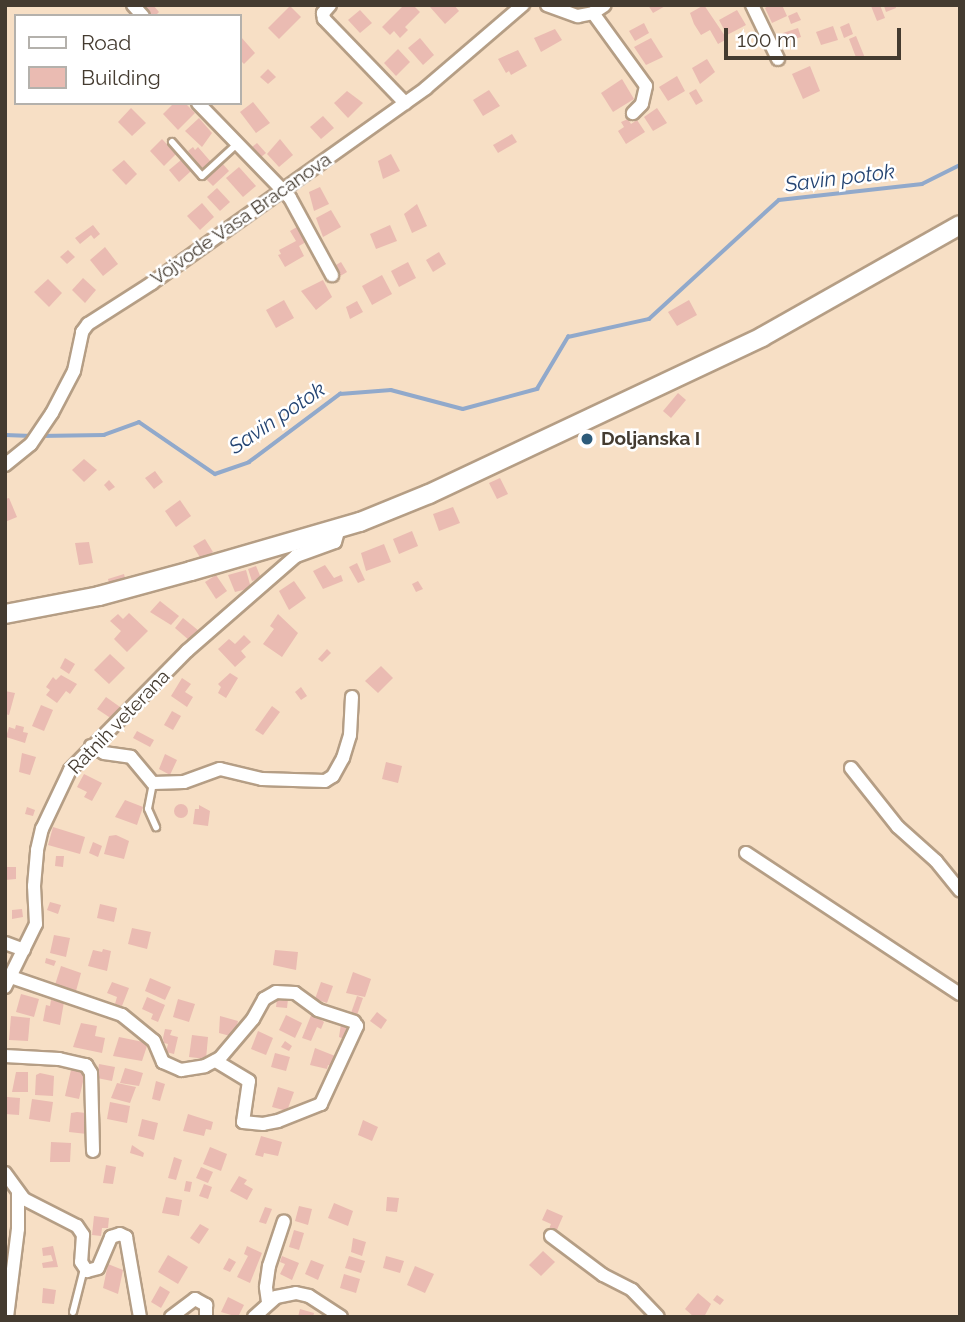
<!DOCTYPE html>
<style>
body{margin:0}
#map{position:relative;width:965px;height:1322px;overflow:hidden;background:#f7dfc5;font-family:Raleway,sans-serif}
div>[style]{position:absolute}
.stream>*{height:3.5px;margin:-1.75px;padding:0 1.75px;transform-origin:1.75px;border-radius:1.75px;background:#91a9cb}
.building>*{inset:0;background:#eabbb2}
.round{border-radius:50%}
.roads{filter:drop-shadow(2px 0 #b59e85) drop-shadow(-2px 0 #b59e85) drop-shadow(0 2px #b59e85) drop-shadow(0 -2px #b59e85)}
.lane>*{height:6px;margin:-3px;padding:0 3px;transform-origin:3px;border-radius:3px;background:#fff}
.street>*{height:12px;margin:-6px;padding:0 6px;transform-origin:6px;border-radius:6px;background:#fff}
.secondary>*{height:18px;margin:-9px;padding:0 9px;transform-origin:9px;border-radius:9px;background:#fff}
.dots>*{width:19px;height:19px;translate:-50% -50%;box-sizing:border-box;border:4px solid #fff;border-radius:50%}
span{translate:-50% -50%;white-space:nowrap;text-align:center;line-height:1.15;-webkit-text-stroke:5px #fff;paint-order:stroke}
.street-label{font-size:19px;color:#443b30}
.poi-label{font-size:19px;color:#443b30;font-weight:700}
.left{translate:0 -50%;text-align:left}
.water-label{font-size:21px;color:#244472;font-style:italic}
.frame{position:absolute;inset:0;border:7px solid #443b30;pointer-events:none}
.legend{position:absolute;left:14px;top:14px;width:228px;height:91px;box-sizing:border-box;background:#fff;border:2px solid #b4b1ac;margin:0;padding:9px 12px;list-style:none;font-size:21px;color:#443b30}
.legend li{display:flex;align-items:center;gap:14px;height:35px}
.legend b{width:35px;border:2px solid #b4b1ac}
.scale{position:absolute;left:724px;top:28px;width:177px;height:32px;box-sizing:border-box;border:4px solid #443b30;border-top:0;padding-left:9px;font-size:21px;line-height:24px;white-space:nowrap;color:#443b30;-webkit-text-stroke:5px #fff;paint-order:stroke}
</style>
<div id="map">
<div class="stream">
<i style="left:5px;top:435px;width:27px;rotate:2deg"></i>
<i style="left:39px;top:436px;width:65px;rotate:-0.9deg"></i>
<i style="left:104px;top:435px;width:37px;rotate:-20deg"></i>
<i style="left:139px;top:422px;width:92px;rotate:34.4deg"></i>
<i style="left:215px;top:474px;width:36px;rotate:-19deg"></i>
<i style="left:249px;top:462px;width:114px;rotate:-36.8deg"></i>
<i style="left:340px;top:394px;width:51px;rotate:-4.5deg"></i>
<i style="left:391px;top:390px;width:74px;rotate:14.8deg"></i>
<i style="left:463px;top:409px;width:77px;rotate:-15.1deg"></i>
<i style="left:537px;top:389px;width:61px;rotate:-59.2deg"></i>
<i style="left:568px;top:337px;width:83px;rotate:-12.5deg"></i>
<i style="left:649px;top:319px;width:176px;rotate:-42.5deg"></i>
<i style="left:779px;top:200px;width:144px;rotate:-6.4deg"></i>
<i style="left:922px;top:184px;width:42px;rotate:-26.6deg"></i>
</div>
<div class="building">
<i style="clip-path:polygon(135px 5px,153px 5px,159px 12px,155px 16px,145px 16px)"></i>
<i style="clip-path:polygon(404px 5px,413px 5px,420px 12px,405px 27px,408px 30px,400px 38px,394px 31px,390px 35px,382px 27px)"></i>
<i style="clip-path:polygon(433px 5px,454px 5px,459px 11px,445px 24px,430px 7px)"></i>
<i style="clip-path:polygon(648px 5px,667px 5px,653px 13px)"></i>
<i style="clip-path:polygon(704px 5px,727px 39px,718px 44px,710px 30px,701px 35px,694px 24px,690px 13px)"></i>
<i style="clip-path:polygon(770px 5px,782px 5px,787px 16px,772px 23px,765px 8px)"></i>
<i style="clip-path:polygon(880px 5px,885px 18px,877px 21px,871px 6px)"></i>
<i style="clip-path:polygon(895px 5px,896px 8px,886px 12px,884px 6px)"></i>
<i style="clip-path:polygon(290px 6px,301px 17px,279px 39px,268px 28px)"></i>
<i style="clip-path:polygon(360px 10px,372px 23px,360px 33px,348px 20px)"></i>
<i style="clip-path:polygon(737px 10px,746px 25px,727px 35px,719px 20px)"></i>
<i style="clip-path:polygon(797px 12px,801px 20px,791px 24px,788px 16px)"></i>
<i style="clip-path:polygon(644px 23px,649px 33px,635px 41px,629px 31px)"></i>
<i style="clip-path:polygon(849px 23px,853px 34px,844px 38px,840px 27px)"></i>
<i style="clip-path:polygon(833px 26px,838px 40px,821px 45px,816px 32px)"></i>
<i style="clip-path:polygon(798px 28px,801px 37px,785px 42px,783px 33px)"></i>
<i style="clip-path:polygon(555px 29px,562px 40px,541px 52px,534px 38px)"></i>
<i style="clip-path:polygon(856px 36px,865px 58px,857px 60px,849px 39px)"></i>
<i style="clip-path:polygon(241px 37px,255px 53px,244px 64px,240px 60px)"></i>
<i style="clip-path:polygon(420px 38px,434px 55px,423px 65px,408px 48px)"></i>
<i style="clip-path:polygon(651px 38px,663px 57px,646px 65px,634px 47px)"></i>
<i style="clip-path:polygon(398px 49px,410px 62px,396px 76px,384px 63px)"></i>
<i style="clip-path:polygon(518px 50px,527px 66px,511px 75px,509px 71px,506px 73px,498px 59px)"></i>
<i style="clip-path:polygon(707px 59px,715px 72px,700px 84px,692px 68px)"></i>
<i style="clip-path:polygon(810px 66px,820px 91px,803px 99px,792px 74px)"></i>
<i style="clip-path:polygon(268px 69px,276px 77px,268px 84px,260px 77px)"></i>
<i style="clip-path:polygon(677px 76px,685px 91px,668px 101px,659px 87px)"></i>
<i style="clip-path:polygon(622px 79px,634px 99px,613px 112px,601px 93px)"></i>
<i style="clip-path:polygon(696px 89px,703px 101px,696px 105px,689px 93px)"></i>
<i style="clip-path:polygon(489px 90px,500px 106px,483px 116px,473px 100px)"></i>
<i style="clip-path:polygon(347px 91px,363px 103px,348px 118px,334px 103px)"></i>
<i style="clip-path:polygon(253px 102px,270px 123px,256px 133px,240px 112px)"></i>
<i style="clip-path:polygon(174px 103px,185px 103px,195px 113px,178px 130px,163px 114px)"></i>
<i style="clip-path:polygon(131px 108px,146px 123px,132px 136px,118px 122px)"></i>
<i style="clip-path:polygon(657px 108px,667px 123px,653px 131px,644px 117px)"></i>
<i style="clip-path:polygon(323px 116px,334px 128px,321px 139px,310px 127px)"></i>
<i style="clip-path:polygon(199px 118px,212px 133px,202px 147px,185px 131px)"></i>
<i style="clip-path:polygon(628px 119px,631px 124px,637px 120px,645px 132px,626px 144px,618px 131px,624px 127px,621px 122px)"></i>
<i style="clip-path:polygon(512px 134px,517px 142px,498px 153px,493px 145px)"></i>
<i style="clip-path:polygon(162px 139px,176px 154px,164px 166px,150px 151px)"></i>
<i style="clip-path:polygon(280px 139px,293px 155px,279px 167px,267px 154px)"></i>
<i style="clip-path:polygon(257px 143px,266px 153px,255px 162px,246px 152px)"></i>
<i style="clip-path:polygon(193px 147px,195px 150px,198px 147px,211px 162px,203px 169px,188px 151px)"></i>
<i style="clip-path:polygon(391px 154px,400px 171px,383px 179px,378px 161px)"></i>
<i style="clip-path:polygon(124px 160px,137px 174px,126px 185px,112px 170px)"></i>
<i style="clip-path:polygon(181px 160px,191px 171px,179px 182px,169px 170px)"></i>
<i style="clip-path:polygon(222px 163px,229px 171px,213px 186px,205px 178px)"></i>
<i style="clip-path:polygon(239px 167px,256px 186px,243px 197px,226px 178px)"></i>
<i style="clip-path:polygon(320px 187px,329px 204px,314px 211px,309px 192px)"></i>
<i style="clip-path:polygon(217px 188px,230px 202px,220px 211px,207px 197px)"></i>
<i style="clip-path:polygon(202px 203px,214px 217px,200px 230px,187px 216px)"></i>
<i style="clip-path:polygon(417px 204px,427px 226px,412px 233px,404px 214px)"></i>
<i style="clip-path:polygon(331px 210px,341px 227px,323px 237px,316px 218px)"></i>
<i style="clip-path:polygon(93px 225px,100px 234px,94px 239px,91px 235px,80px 244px,75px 238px)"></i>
<i style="clip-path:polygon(390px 225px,397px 241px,376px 249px,370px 234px)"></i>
<i style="clip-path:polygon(297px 227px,306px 242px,299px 246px,304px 256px,285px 267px,278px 255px,281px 254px,279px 250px,296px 241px,290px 231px)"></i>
<i style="clip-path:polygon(105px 247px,118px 264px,103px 276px,90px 260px)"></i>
<i style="clip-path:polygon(68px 250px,75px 257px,67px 264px,60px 257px)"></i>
<i style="clip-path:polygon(439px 252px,446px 264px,433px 272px,426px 260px)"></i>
<i style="clip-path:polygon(341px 262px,347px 272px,337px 278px,331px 268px)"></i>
<i style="clip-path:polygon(408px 262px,416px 278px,399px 287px,391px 271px)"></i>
<i style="clip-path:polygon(382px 275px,392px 294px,372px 305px,362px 286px)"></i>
<i style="clip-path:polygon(83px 278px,96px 290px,85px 303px,72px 290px)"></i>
<i style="clip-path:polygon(48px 279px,62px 293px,49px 307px,34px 292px)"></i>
<i style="clip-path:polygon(323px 280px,332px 297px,316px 310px,301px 291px)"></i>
<i style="clip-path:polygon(284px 300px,294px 318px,276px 328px,266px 310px)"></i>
<i style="clip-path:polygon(689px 300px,697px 315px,677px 326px,668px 312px)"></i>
<i style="clip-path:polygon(357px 301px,363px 312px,350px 319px,346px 307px)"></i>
<i style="clip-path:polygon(678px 393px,686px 400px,671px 418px,663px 411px)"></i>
<i style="clip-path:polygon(84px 459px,97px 470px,84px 482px,72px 470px)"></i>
<i style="clip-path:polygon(155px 471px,163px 482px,154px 489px,145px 478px)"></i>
<i style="clip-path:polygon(500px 478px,508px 494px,497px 499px,489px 483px)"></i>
<i style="clip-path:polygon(109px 480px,115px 487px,109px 491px,104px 485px)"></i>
<i style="clip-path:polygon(9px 498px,17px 517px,5px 522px,5px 499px)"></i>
<i style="clip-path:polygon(180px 500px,191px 516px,176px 527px,165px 511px)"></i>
<i style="clip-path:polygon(453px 507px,460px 523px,439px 531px,433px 514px)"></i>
<i style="clip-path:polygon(412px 531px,418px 546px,399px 554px,393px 539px)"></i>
<i style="clip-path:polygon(205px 539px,213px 552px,201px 559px,193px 546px)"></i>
<i style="clip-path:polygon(89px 542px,93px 563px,79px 565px,75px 543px)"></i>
<i style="clip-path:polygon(384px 544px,391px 562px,366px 571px,361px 553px)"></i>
<i style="clip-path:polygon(357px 563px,365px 580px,358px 583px,349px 567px)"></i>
<i style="clip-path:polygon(325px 565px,334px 578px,341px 575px,343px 581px,323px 589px,313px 571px)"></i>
<i style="clip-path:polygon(256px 566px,261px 578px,252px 581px,248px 569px)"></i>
<i style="clip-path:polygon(246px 570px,251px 588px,235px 592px,228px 575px)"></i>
<i style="clip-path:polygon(124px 574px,126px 582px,110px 587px,108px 579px)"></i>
<i style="clip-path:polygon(216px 575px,227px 591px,216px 599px,205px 582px)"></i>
<i style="clip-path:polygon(294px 581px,306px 598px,289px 610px,279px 591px)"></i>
<i style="clip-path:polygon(418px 581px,423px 589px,416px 592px,412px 584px)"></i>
<i style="clip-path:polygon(160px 601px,179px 616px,171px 625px,150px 612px)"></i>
<i style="clip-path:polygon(129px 613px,148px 631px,127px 652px,114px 639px,121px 631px,110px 621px,118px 614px,123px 619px)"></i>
<i style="clip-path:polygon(278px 614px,298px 633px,282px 657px,263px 644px,274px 629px,270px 626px)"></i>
<i style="clip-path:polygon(183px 618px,199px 631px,190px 641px,175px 628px)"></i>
<i style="clip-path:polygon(244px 635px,251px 642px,241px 651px,246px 657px,235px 667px,218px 649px,229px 639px,235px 644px)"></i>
<i style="clip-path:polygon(327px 649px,331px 653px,322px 662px,318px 659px)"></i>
<i style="clip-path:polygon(110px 654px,125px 668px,109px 684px,94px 670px)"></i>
<i style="clip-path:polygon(65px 658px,75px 664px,69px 674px,60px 668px)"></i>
<i style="clip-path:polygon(381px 666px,393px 678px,378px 693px,365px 681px)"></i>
<i style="clip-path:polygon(230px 673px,238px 678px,226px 698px,218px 693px,221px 687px,218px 684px)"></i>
<i style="clip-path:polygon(61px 675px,77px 684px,70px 694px,66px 691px,57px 703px,46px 695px,50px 690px,46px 687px,53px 677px,56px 680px)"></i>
<i style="clip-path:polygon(182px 678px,191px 684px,185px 692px,193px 697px,187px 707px,171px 696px)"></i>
<i style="clip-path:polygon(301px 687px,307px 696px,301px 700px,295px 692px)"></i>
<i style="clip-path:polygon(5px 691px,15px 693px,9px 715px,5px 714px)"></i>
<i style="clip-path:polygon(106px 697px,120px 707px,112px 719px,97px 709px)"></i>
<i style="clip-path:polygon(41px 705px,53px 710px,44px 731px,32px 726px)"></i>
<i style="clip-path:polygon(272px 706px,280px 712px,263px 735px,255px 730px)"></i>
<i style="clip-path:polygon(172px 711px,181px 716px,173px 730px,164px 725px)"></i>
<i style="clip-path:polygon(16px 725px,24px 727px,23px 732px,28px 733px,25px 743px,6px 737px,9px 727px,15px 729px)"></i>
<i style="clip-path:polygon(137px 731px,154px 740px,150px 747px,133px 738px)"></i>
<i style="clip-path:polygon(22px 753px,36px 757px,30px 775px,19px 772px)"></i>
<i style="clip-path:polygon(165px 754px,177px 760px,170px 775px,159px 769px)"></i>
<i style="clip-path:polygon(386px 762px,402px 766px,398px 783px,382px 779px)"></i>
<i style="clip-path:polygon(84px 774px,102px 783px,92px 801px,84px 797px,87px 792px,77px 787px)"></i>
<i style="clip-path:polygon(125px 800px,143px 807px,137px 825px,115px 817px)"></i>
<i class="round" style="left:174px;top:804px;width:14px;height:14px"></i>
<i style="clip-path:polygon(199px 805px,210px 811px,208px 826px,193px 824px,195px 809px,199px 809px)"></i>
<i style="clip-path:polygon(27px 807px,35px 810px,33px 816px,25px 814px)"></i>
<i style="clip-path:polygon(53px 827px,85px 837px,80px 854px,48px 845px)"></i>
<i style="clip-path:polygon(116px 835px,129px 841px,124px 859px,104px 854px,109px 836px)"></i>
<i style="clip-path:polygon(93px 842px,102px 846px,98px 857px,89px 853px)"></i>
<i style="clip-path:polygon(56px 856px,64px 856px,63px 867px,55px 866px)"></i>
<i style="clip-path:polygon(5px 867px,16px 867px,16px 879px,5px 880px)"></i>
<i style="clip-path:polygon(50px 902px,61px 905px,58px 914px,47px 910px)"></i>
<i style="clip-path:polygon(100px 904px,117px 908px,114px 922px,97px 918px)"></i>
<i style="clip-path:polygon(22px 909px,23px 917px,12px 919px,12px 910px)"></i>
<i style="clip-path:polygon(132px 928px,151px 932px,147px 949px,128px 944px)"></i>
<i style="clip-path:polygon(54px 935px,70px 938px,66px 957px,50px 953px)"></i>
<i style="clip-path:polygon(103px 949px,111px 951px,107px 971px,88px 966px,93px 950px,102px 952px)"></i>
<i style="clip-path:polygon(275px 950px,298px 952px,296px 970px,273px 965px)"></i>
<i style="clip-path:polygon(46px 958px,56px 961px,54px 966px,45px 963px)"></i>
<i style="clip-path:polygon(61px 966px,81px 973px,76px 991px,55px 985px)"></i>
<i style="clip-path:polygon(353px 972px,371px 979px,365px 997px,346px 993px)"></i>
<i style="clip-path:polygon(150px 978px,171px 987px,165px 1000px,145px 991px)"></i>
<i style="clip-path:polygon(112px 982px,129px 988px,122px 1006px,115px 1004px,117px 997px,107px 993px)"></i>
<i style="clip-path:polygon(321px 982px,333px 986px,327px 1003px,315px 999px)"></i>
<i style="clip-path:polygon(21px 994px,39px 999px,34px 1017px,16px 1012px)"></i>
<i style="clip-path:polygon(357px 996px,363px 998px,357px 1015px,351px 1013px)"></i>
<i style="clip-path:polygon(147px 997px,165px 1005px,158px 1022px,151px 1019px,153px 1014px,142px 1009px)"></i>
<i style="clip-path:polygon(178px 999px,195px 1004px,189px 1022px,173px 1017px)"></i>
<i style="clip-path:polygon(277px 999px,288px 999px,287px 1008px,276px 1007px)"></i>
<i style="clip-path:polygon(51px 1000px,64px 1002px,60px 1025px,43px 1021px,46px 1005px,50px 1006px)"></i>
<i style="clip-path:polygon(377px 1012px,387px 1020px,381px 1029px,370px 1021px)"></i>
<i style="clip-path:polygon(312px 1013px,324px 1022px,321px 1029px,317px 1027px,311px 1041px,302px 1038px)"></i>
<i style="clip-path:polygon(286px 1015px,302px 1023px,295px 1038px,279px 1030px)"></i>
<i style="clip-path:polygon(11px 1016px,30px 1018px,28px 1041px,9px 1040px)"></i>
<i style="clip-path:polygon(220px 1016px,238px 1021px,234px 1037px,219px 1033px)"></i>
<i style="clip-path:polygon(81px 1023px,97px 1026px,95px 1036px,105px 1038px,102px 1053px,73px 1047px)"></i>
<i style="clip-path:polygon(341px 1024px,354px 1029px,349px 1041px,339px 1037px)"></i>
<i style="clip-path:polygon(165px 1029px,172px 1030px,170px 1035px,178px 1037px,174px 1054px,166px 1052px,168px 1044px,164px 1043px,163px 1038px)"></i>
<i style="clip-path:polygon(258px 1031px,273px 1038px,266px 1055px,251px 1049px)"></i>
<i style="clip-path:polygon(192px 1035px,208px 1037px,206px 1059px,189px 1057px)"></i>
<i style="clip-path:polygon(119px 1037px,148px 1043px,142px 1061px,113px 1056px)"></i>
<i style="clip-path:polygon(285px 1041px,292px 1046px,289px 1051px,281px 1047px)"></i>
<i style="clip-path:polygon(315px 1048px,335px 1056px,332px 1066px,328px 1065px,327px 1069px,310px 1065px)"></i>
<i style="clip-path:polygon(275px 1053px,290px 1057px,286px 1071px,271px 1067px)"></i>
<i style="clip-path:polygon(99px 1064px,115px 1067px,112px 1081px,97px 1078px)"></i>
<i style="clip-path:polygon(125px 1068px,143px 1073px,139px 1086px,120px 1083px)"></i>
<i style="clip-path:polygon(71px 1070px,85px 1073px,79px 1099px,65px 1096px)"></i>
<i style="clip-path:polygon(16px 1072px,28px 1072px,28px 1092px,12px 1092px)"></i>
<i style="clip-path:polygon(40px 1073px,54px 1076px,53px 1096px,35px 1095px,36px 1075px)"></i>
<i style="clip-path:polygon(156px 1081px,165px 1084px,160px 1101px,152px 1099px)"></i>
<i style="clip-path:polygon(117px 1083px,136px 1087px,130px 1103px,111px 1098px)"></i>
<i style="clip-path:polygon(278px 1087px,294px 1092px,287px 1111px,272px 1107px)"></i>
<i style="clip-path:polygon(7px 1097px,20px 1098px,19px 1115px,5px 1114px)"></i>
<i style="clip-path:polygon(32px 1099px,53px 1102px,50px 1122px,29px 1119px)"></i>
<i style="clip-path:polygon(110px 1102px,130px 1106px,127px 1123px,107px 1119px)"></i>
<i style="clip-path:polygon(77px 1112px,86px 1113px,87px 1134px,69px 1132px,71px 1113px)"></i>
<i style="clip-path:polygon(188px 1114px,213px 1122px,211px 1130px,206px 1129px,204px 1136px,183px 1131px)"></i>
<i style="clip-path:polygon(142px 1119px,158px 1123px,154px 1140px,138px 1136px)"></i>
<i style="clip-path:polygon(363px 1120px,378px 1127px,372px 1141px,358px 1135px)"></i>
<i style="clip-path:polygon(261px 1136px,282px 1142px,278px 1156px,264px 1153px,263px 1157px,255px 1155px)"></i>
<i style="clip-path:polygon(51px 1142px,71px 1143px,70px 1162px,50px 1162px)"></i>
<i style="clip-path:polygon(132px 1145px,144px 1153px,143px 1157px,130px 1153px)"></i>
<i style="clip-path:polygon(210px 1147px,227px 1154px,221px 1171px,203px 1164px)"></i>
<i style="clip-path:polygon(174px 1157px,182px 1160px,176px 1180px,168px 1178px)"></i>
<i style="clip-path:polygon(106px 1165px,116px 1167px,113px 1184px,103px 1183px)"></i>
<i style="clip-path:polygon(201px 1167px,213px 1172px,208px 1183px,196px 1178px)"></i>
<i style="clip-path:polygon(239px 1176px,247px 1180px,244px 1184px,253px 1189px,247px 1200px,230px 1191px)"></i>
<i style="clip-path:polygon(186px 1181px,192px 1182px,190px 1192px,184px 1191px)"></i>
<i style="clip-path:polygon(204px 1184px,212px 1187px,208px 1199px,199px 1196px)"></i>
<i style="clip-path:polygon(166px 1197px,182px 1200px,179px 1216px,162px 1213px)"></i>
<i style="clip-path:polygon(387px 1197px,399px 1198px,397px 1212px,386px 1211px)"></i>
<i style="clip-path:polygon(334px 1203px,353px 1211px,348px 1226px,328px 1218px)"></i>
<i style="clip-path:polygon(299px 1206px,312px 1209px,308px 1225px,295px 1221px)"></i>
<i style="clip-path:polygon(265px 1207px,272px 1209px,266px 1224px,259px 1222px)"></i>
<i style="clip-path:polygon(547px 1209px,563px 1216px,556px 1232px,549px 1229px,551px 1224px,542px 1220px)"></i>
<i style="clip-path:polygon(94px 1216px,109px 1218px,108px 1228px,102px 1228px,101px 1236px,92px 1235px)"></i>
<i style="clip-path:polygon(200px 1224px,209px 1229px,199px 1244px,190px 1238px)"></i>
<i style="clip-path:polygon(294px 1230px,304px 1233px,299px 1250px,289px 1247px)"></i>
<i style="clip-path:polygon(353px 1238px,366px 1242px,362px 1256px,351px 1252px)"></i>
<i style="clip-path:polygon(53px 1246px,58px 1267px,43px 1268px,42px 1263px,53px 1261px,51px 1255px,43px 1256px,42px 1248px)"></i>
<i style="clip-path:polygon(247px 1246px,262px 1253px,250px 1283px,237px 1277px,248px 1256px,244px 1254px)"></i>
<i style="clip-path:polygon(543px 1251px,555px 1262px,541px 1276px,529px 1265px)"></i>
<i style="clip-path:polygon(168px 1255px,188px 1267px,178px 1284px,158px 1272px)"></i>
<i style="clip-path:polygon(282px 1256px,299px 1263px,292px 1280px,280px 1274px,285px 1264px,280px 1262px)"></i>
<i style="clip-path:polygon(349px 1256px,365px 1261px,361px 1273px,345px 1268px)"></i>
<i style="clip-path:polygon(386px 1256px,404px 1261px,400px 1273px,383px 1268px)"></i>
<i style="clip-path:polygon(229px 1258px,236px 1262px,230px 1272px,223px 1269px)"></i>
<i style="clip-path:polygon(311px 1260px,324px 1265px,318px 1280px,305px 1274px)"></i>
<i style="clip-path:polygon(108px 1264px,123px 1270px,118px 1294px,103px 1288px)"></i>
<i style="clip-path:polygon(415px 1266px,434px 1274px,425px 1293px,407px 1285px)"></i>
<i style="clip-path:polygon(344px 1274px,360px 1279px,356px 1293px,340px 1288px)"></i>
<i style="clip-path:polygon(160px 1286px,170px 1292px,161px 1308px,151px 1302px)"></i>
<i style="clip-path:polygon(43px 1288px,56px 1290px,54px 1304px,42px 1303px)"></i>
<i style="clip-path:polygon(698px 1293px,711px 1304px,704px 1317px,694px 1317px,685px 1309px)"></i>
<i style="clip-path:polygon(717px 1295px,724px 1300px,720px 1305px,713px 1300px)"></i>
<i style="clip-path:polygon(228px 1297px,244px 1305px,238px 1317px,221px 1312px)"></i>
<i style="clip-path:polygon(300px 1309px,314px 1313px,313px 1317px,298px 1317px)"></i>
</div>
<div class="roads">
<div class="lane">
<i style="left:172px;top:142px;width:45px;rotate:48.6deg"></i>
<i style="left:202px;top:176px;width:47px;rotate:-42.4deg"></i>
<i style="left:153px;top:783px;width:26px;rotate:101deg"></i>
<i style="left:148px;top:809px;width:20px;rotate:66deg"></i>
<i style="left:73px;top:1312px;width:44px;rotate:-75.7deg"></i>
</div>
<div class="street">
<i style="left:133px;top:5px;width:15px;rotate:48deg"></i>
<i style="left:330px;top:5px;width:11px;rotate:131deg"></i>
<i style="left:323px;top:13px;width:6px;rotate:81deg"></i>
<i style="left:324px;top:19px;width:117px;rotate:46deg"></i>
<i style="left:547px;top:5px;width:33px;rotate:20deg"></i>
<i style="left:578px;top:16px;width:15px;rotate:-11deg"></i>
<i style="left:593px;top:13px;width:14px;rotate:-34deg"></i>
<i style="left:752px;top:5px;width:60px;rotate:64.3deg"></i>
<i style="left:593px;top:13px;width:90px;rotate:54deg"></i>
<i style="left:646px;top:86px;width:18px;rotate:103deg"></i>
<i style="left:642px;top:104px;width:13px;rotate:135deg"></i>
<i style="left:198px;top:103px;width:132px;rotate:45.9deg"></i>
<i style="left:290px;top:198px;width:88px;rotate:61.4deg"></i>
<i style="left:5px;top:465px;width:33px;rotate:-39deg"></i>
<i style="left:31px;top:444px;width:37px;rotate:-56deg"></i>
<i style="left:52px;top:413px;width:47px;rotate:-62.4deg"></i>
<i style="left:74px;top:371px;width:40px;rotate:-78deg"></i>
<i style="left:82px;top:332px;width:10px;rotate:-53deg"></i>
<i style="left:88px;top:324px;width:76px;rotate:-32.6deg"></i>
<i style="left:152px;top:283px;width:336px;rotate:-35.4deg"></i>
<i style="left:426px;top:88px;width:128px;rotate:-40.6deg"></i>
<i style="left:91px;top:746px;width:15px;rotate:28deg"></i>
<i style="left:104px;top:753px;width:27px;rotate:8deg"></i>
<i style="left:131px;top:757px;width:34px;rotate:50deg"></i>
<i style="left:153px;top:783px;width:31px;rotate:-2deg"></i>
<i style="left:184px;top:782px;width:38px;rotate:-20deg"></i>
<i style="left:220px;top:769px;width:43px;rotate:13.4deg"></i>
<i style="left:262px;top:779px;width:63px;rotate:1.8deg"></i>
<i style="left:325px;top:781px;width:9px;rotate:-32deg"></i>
<i style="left:333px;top:776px;width:21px;rotate:-61deg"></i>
<i style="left:343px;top:758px;width:24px;rotate:-73deg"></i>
<i style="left:350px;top:735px;width:38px;rotate:-87deg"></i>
<i style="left:851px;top:768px;width:75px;rotate:51.5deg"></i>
<i style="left:898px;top:827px;width:51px;rotate:41.8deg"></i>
<i style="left:936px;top:861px;width:38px;rotate:51deg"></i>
<i style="left:746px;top:853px;width:256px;rotate:33.4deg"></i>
<i style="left:5px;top:943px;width:20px;rotate:20deg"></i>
<i style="left:11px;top:977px;width:117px;rotate:18.9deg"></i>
<i style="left:122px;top:1015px;width:41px;rotate:39.1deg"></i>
<i style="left:154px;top:1041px;width:23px;rotate:67deg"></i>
<i style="left:163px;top:1062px;width:20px;rotate:24deg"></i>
<i style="left:181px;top:1070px;width:24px;rotate:-9deg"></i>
<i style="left:205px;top:1066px;width:17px;rotate:-28deg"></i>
<i style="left:220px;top:1058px;width:51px;rotate:-49.8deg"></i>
<i style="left:253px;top:1019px;width:23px;rotate:-61deg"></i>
<i style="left:264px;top:999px;width:14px;rotate:-30deg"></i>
<i style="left:276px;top:992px;width:19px;rotate:3deg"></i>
<i style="left:295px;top:993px;width:29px;rotate:36deg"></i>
<i style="left:318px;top:1010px;width:38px;rotate:18deg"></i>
<i style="left:354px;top:1022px;width:5px;rotate:53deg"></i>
<i style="left:357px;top:1026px;width:86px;rotate:114.8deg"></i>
<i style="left:321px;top:1104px;width:46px;rotate:158.4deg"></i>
<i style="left:278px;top:1121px;width:15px;rotate:169deg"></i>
<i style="left:263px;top:1124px;width:20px;rotate:-174deg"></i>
<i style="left:243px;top:1122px;width:41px;rotate:-81.7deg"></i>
<i style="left:249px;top:1081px;width:39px;rotate:-149deg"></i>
<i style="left:5px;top:987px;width:70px;rotate:-63.8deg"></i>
<i style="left:36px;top:924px;width:38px;rotate:-93deg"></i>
<i style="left:34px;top:886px;width:36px;rotate:-85deg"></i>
<i style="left:37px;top:850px;width:22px;rotate:-77deg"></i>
<i style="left:42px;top:829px;width:65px;rotate:-64.6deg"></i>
<i style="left:70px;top:770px;width:167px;rotate:-45.5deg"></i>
<i style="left:187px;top:651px;width:145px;rotate:-41.1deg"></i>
<i style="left:296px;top:556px;width:41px;rotate:-19.7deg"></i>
<i style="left:335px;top:542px;width:15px;rotate:-74deg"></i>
<i style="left:5px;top:1056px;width:54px;rotate:3.2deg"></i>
<i style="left:59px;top:1059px;width:28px;rotate:13deg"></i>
<i style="left:86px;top:1065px;width:9px;rotate:58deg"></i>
<i style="left:91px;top:1073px;width:78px;rotate:88.5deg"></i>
<i style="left:5px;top:1173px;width:32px;rotate:54deg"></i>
<i style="left:24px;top:1199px;width:59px;rotate:27deg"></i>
<i style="left:77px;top:1226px;width:11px;rotate:56deg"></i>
<i style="left:83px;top:1235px;width:27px;rotate:94deg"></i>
<i style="left:81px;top:1262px;width:11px;rotate:56deg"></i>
<i style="left:87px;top:1271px;width:11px;rotate:-15deg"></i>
<i style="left:98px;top:1268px;width:34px;rotate:-67deg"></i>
<i style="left:111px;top:1237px;width:9px;rotate:-18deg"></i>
<i style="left:120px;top:1234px;width:7px;rotate:27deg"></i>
<i style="left:126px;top:1237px;width:81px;rotate:80.1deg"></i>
<i style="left:551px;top:1236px;width:65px;rotate:36.9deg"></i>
<i style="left:603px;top:1275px;width:33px;rotate:27deg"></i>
<i style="left:632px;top:1290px;width:37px;rotate:46deg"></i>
<i style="left:268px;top:1302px;width:15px;rotate:-98deg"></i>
<i style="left:266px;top:1287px;width:21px;rotate:-82deg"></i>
<i style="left:269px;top:1266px;width:47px;rotate:-71.6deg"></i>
<i style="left:7px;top:1317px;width:89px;rotate:-82.9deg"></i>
<i style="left:18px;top:1229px;width:37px;rotate:-90deg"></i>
<i style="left:171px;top:1317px;width:30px;rotate:-37deg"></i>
<i style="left:195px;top:1299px;width:13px;rotate:29deg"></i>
<i style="left:206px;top:1305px;width:12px;rotate:90deg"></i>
<i style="left:254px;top:1317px;width:30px;rotate:-42deg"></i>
<i style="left:276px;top:1297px;width:20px;rotate:-11deg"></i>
<i style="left:296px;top:1293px;width:13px;rotate:13deg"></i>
<i style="left:309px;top:1296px;width:38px;rotate:33deg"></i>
</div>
<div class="secondary">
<i style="left:5px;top:614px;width:96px;rotate:-10.8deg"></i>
<i style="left:99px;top:596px;width:95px;rotate:-15.2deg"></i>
<i style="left:191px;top:571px;width:176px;rotate:-16.2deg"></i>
<i style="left:360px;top:522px;width:74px;rotate:-22.1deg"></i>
<i style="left:429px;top:494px;width:368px;rotate:-25.2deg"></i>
<i style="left:762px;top:337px;width:227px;rotate:-29.5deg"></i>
</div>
</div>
<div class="dots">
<i style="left:587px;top:439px;background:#2d5b7a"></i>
</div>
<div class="street-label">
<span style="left:241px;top:219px;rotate:-35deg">Vojvode Vasa Bracanova</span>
<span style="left:119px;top:722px;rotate:-46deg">Ratnih veterana</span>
</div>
<div class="poi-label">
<span class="left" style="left:601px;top:439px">Doljanska I</span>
</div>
<div class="water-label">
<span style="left:840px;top:178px;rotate:-7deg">Savin potok</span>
<span style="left:277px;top:418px;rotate:-34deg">Savin potok</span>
</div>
<div class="frame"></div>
<ul class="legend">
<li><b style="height:9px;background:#fff"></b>Road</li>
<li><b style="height:19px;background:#eabbb2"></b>Building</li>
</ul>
<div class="scale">100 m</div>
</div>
